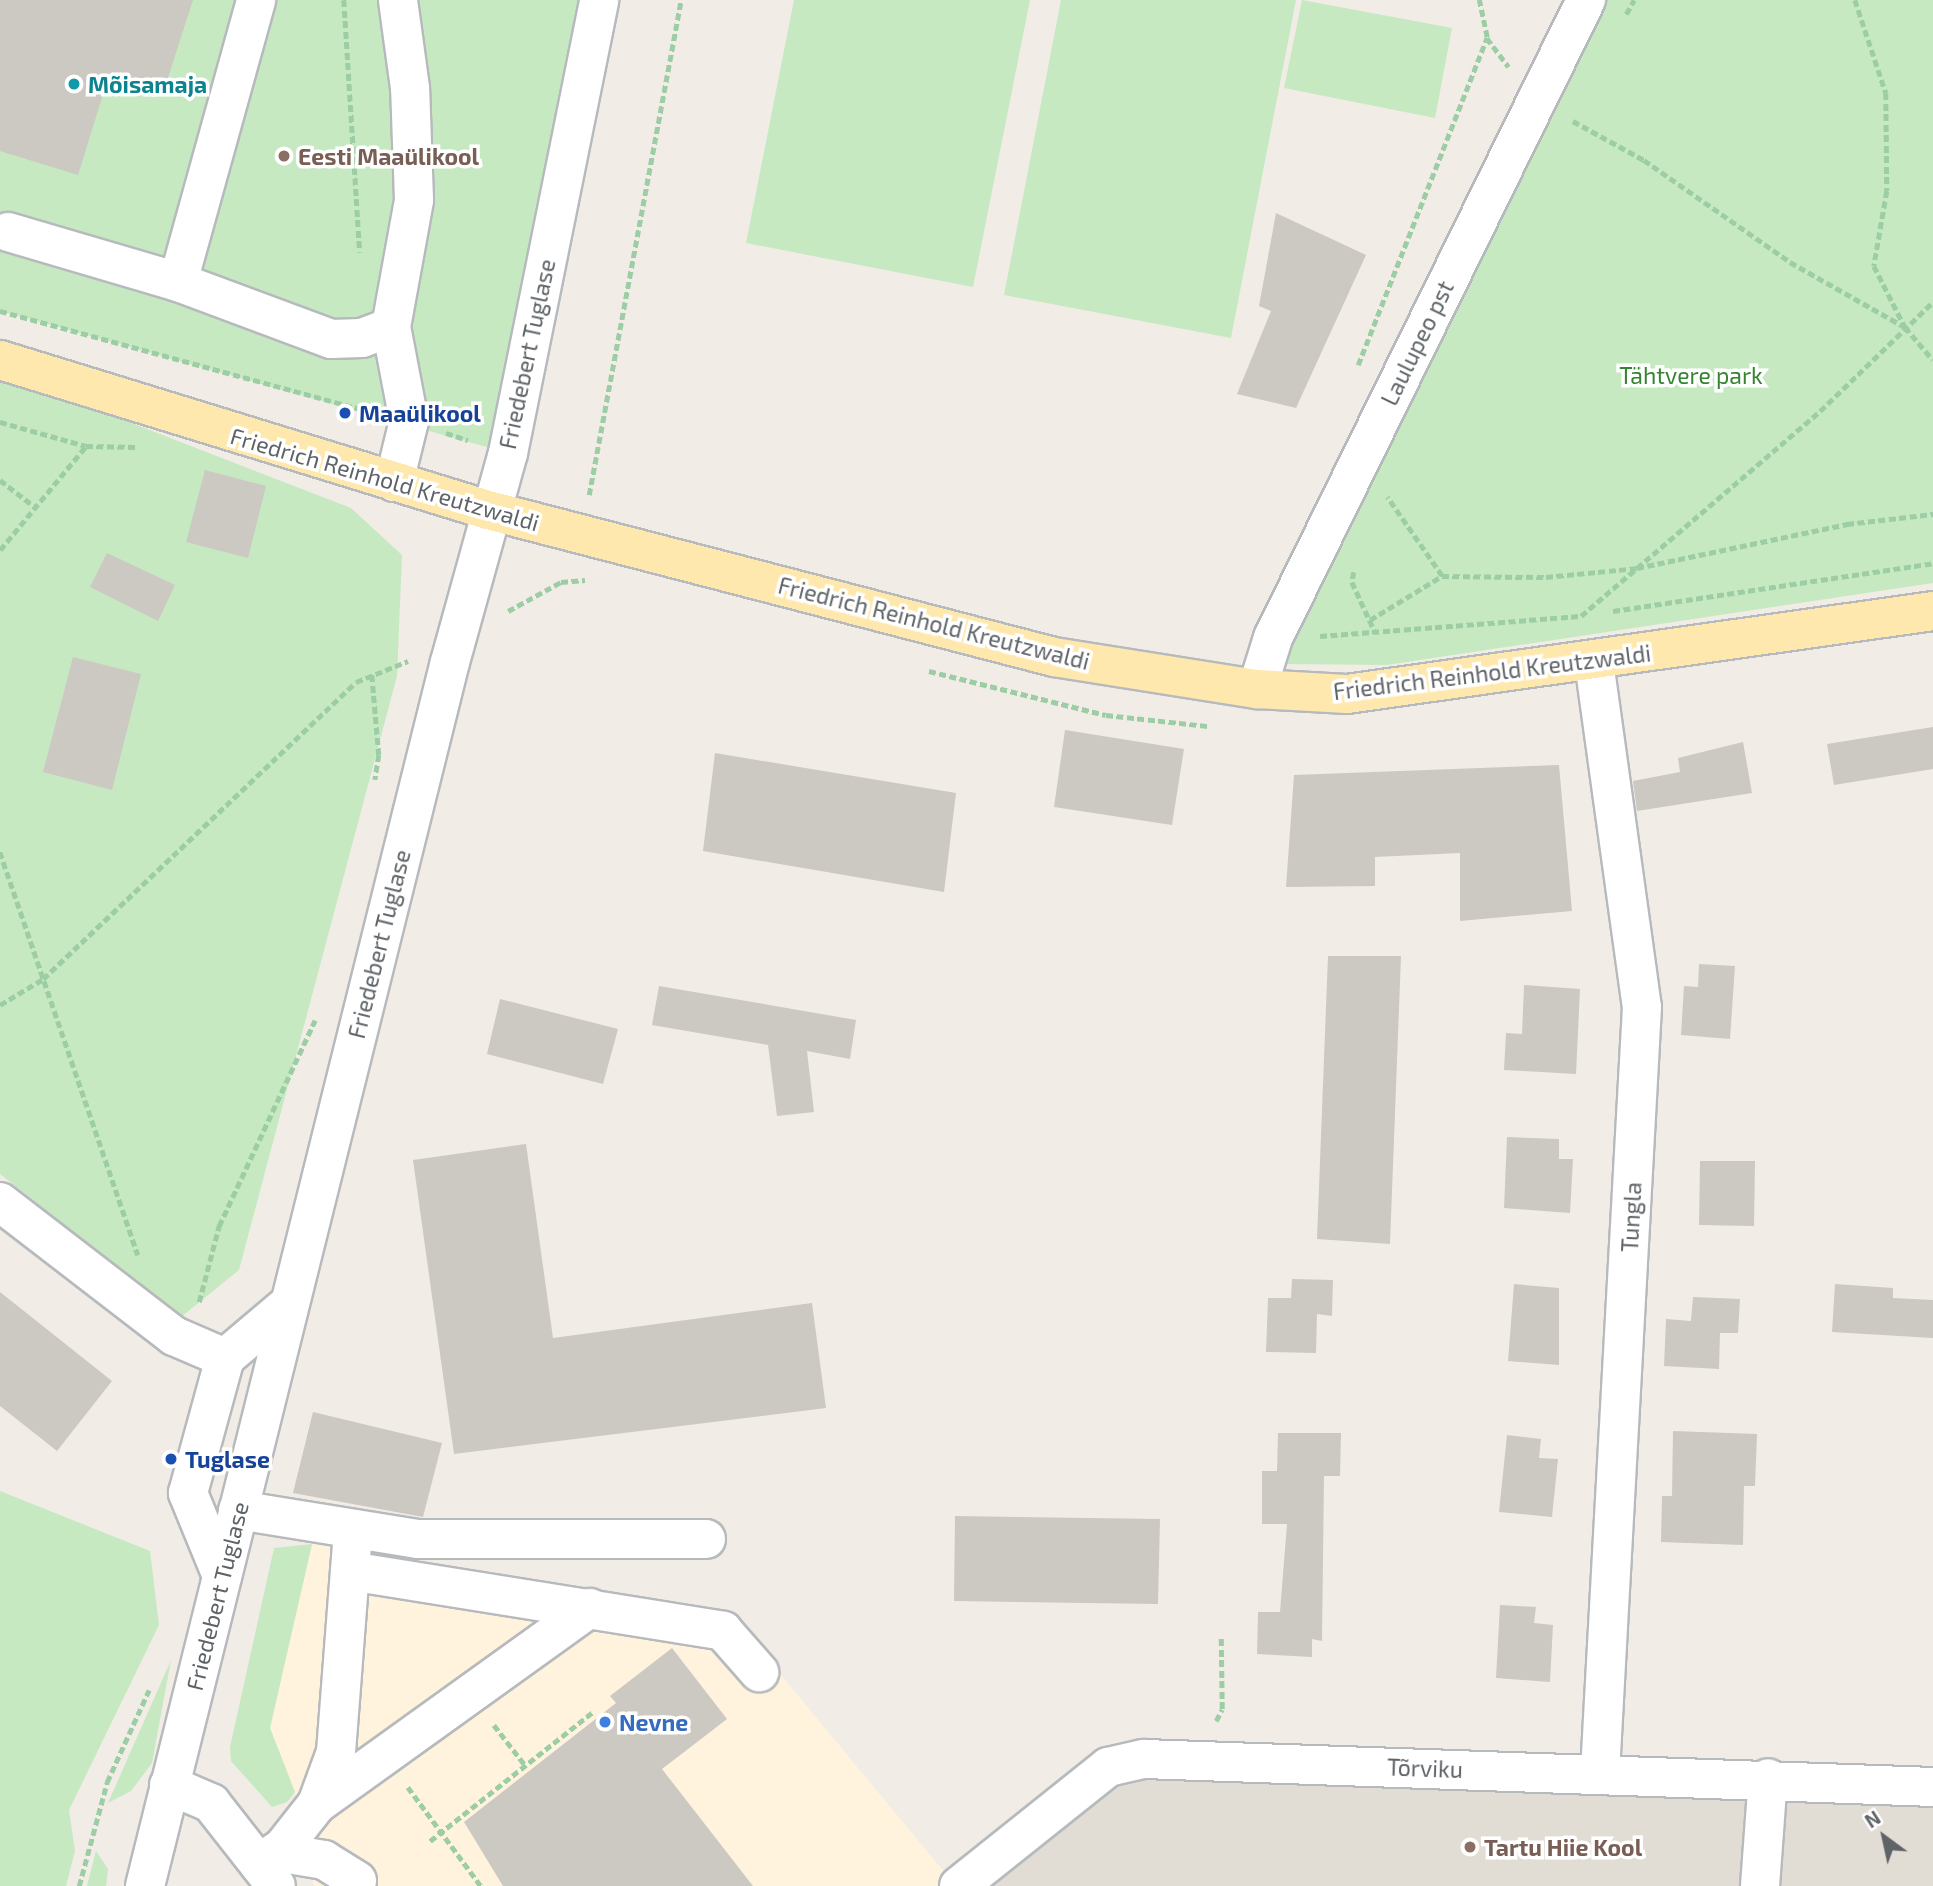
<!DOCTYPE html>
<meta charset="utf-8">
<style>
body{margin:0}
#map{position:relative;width:1933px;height:1886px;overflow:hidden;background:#f1ede6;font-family:"Exo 2",sans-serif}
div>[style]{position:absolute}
.commercial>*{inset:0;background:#fff3dd}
.education>*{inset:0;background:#e1dcd4}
.green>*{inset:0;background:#c6e9c2}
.building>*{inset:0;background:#ccc8c2}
.path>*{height:4.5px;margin-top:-2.25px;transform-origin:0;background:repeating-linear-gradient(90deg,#9ccda4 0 7px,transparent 0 10.5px)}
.roads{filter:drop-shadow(2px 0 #b7babd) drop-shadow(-2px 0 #b7babd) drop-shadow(0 2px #b7babd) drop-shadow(0 -2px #b7babd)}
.minor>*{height:38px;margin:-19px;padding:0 19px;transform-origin:19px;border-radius:19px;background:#fff}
.major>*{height:38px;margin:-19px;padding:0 19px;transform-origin:19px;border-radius:19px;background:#ffe8ad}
.dots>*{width:19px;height:19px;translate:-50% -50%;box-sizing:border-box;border:4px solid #fff;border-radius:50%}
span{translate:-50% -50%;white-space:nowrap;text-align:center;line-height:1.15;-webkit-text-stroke:7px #fff;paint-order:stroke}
.culture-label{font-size:23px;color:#0d838f;font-weight:700}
.left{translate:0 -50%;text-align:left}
.education-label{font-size:23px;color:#785e54;font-weight:700}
.street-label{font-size:23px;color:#5e6367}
.park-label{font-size:23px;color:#358430}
.transit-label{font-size:23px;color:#164399;font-weight:700}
.shop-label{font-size:23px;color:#366cbe;font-weight:700}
.north{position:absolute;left:1849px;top:1802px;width:70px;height:70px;-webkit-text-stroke:5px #fff;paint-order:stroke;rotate:327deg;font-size:19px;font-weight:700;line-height:28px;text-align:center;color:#5e6367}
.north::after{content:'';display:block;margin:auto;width:24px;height:32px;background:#5e6367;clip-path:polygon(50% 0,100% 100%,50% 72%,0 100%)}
</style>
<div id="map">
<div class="commercial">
<i style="clip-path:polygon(312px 1544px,733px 1617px,950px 1879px,940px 1886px,314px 1886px,295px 1792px,270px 1728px)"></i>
</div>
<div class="education">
<i style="clip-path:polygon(1108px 1767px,1933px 1787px,1933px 1886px,959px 1886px)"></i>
</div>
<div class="green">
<i style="clip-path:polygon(0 0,599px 0,508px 453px,0 311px)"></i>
<i style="clip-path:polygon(794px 0,1030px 0,973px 287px,746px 243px)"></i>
<i style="clip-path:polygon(1061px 0,1296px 0,1231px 338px,1004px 295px)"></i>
<i style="clip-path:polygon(1302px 0,1452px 28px,1435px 118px,1284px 88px)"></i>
<i style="clip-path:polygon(1606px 0,1933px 0,1933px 583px,1387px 665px,1279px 664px)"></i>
<i style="clip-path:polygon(0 372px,351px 508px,402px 555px,397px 676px,239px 1270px,181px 1317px,0 1174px)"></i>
<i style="clip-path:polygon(0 1491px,150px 1551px,159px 1625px,69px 1810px,75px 1851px,66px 1886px,0 1886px)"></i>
<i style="clip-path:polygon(312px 1544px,270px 1728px,295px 1792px,287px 1802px,272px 1807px,231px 1761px,230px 1747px,274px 1548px)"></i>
<i style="clip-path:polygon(171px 1660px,152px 1763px,131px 1791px,108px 1803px)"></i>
<i style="clip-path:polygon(96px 1851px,108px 1869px,106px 1886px,87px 1886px)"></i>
</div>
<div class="building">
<i style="clip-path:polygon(0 0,193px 0,163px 93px,109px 75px,78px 175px,0 151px)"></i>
<i style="clip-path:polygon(1276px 213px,1366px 255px,1296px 408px,1237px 394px,1271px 311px,1259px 306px)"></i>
<i style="clip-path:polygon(205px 470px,266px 486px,248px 558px,186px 542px)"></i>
<i style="clip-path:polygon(107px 553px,175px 585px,158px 621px,90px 587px)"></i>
<i style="clip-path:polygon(73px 657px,141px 674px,112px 790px,43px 772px)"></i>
<i style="clip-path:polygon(1933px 727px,1933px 769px,1834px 785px,1827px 744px)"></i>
<i style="clip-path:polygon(1065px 730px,1184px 749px,1172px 825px,1054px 807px)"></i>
<i style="clip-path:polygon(1743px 742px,1752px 793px,1637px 811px,1633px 781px,1680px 772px,1678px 758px)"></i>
<i style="clip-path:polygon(715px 753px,956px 793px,944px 892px,703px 851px)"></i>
<i style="clip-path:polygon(1559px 765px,1572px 911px,1460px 921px,1460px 853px,1375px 857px,1375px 886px,1286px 887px,1294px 775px)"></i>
<i style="clip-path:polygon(1328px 956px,1401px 956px,1390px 1244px,1317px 1239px)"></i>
<i style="clip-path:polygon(1699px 964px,1735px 966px,1730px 1039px,1681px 1035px,1684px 986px,1698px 987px)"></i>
<i style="clip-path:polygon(1524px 985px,1580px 989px,1576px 1074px,1504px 1070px,1506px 1033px,1522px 1034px)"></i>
<i style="clip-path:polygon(659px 986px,856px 1020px,850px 1059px,807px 1051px,814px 1112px,777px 1116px,768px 1045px,652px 1025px)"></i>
<i style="clip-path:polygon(500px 999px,618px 1029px,603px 1084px,487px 1054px)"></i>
<i style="clip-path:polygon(1507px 1137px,1559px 1139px,1559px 1159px,1573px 1159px,1570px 1213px,1504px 1208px)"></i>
<i style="clip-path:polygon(526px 1144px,553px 1338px,812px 1303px,826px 1408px,454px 1454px,413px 1160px)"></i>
<i style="clip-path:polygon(1700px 1161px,1755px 1161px,1754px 1226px,1699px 1225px)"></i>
<i style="clip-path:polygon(1292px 1279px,1333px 1280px,1332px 1316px,1317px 1314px,1316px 1353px,1266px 1352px,1268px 1298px,1291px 1298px)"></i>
<i style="clip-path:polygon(1514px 1284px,1559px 1288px,1559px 1365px,1508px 1361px)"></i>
<i style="clip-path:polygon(1835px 1284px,1893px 1288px,1893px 1298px,1933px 1300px,1933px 1338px,1832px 1332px)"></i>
<i style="clip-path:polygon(0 1292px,112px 1381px,57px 1451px,0 1406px)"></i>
<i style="clip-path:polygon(1693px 1297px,1740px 1299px,1738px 1333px,1720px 1333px,1719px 1369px,1664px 1366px,1666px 1319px,1691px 1321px)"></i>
<i style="clip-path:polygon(313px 1412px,442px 1443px,423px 1517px,293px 1493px)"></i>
<i style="clip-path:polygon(1673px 1431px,1757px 1434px,1755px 1486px,1744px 1486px,1743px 1545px,1661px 1542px,1662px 1496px,1672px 1496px)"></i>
<i style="clip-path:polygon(1278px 1433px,1341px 1433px,1340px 1476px,1324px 1476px,1322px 1641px,1312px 1639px,1312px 1657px,1257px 1654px,1258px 1612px,1280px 1612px,1287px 1524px,1262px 1524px,1262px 1471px,1277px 1471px)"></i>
<i style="clip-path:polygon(1507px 1435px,1541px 1439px,1539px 1458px,1558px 1459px,1552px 1517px,1499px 1512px)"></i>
<i style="clip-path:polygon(955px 1516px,1160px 1519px,1158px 1604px,954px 1601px)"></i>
<i style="clip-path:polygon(1500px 1605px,1536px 1607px,1534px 1623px,1553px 1625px,1550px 1682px,1496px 1678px)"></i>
<i style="clip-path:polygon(672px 1648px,727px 1719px,662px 1769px,753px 1886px,503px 1886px,464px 1822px,616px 1703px,610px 1696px)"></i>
</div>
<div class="path">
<i style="left:344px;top:0;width:253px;rotate:86.4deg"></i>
<i style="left:1855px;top:0;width:98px;rotate:71.6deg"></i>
<i style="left:1886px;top:93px;width:98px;rotate:89.4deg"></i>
<i style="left:1887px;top:191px;width:76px;rotate:99.8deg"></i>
<i style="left:1874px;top:266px;width:68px;rotate:63.1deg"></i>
<i style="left:1905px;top:327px;width:43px;rotate:49.7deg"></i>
<i style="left:1626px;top:14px;width:16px;rotate:-60deg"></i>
<i style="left:1487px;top:38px;width:36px;rotate:53deg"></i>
<i style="left:1573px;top:121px;width:81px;rotate:28.8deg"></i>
<i style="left:1644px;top:160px;width:178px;rotate:34.9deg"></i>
<i style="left:1790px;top:262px;width:132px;rotate:29.5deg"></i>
<i style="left:0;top:311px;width:377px;rotate:15.2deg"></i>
<i style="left:1358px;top:365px;width:352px;rotate:-68.5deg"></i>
<i style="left:1487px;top:37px;width:38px;rotate:-102deg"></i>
<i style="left:0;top:422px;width:89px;rotate:15.6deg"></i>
<i style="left:86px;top:446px;width:50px;rotate:1.1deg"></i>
<i style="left:446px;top:433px;width:23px;rotate:18deg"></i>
<i style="left:0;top:480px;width:44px;rotate:37.6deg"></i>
<i style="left:589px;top:495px;width:503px;rotate:-79.47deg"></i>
<i style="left:0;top:550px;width:135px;rotate:-50.4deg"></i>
<i style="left:1354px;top:572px;width:10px;rotate:101deg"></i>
<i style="left:1352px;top:582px;width:55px;rotate:65.3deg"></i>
<i style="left:1442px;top:576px;width:104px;rotate:0.6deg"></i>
<i style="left:1546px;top:577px;width:91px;rotate:-5.6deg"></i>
<i style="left:1637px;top:568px;width:215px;rotate:-11.8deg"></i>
<i style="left:1847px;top:524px;width:87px;rotate:-6.6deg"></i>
<i style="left:508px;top:611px;width:60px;rotate:-28.7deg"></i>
<i style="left:561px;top:582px;width:24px;rotate:-5deg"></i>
<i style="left:1613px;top:611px;width:324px;rotate:-8.5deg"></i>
<i style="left:1581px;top:616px;width:315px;rotate:-40.6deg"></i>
<i style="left:1820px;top:411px;width:157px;rotate:-44deg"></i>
<i style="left:1370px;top:620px;width:84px;rotate:-31.4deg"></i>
<i style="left:1442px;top:576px;width:96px;rotate:-124.8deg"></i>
<i style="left:1320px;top:636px;width:261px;rotate:-4.4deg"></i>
<i style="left:929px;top:671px;width:182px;rotate:14deg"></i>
<i style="left:1106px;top:715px;width:103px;rotate:6.2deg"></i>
<i style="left:372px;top:675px;width:80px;rotate:85deg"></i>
<i style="left:379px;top:755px;width:25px;rotate:99deg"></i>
<i style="left:0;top:852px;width:426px;rotate:71.1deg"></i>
<i style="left:0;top:1005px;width:50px;rotate:-31.2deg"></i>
<i style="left:43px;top:979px;width:431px;rotate:-43.5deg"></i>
<i style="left:356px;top:682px;width:56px;rotate:-22deg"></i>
<i style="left:199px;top:1302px;width:79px;rotate:-75.3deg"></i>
<i style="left:219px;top:1226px;width:227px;rotate:-65deg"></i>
<i style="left:1216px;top:1721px;width:13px;rotate:-63deg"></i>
<i style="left:1222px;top:1709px;width:72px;rotate:-90.8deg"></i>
<i style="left:494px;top:1725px;width:51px;rotate:52.2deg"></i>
<i style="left:408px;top:1787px;width:123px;rotate:53.6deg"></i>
<i style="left:430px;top:1841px;width:209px;rotate:-38.4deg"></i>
<i style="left:79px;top:1886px;width:108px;rotate:-74.9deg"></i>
<i style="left:107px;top:1782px;width:101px;rotate:-65.5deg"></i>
</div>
<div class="roads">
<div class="minor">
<i style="left:8px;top:232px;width:177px;rotate:16.4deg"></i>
<i style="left:178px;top:282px;width:163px;rotate:20.4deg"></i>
<i style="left:331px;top:339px;width:31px;rotate:-2deg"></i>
<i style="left:362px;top:338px;width:31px;rotate:-21deg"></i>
<i style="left:178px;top:282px;width:293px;rotate:-74.5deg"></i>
<i style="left:394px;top:482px;width:63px;rotate:-76.2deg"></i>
<i style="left:409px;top:421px;width:96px;rotate:-100.8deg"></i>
<i style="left:391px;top:327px;width:129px;rotate:-79.7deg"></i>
<i style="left:414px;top:200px;width:112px;rotate:-92deg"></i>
<i style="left:410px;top:88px;width:89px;rotate:-97.8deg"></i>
<i style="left:1594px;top:662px;width:348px;rotate:82.1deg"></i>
<i style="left:1642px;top:1007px;width:767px;rotate:93.14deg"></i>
<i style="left:1257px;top:689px;width:53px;rotate:-72.6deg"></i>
<i style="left:1273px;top:638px;width:711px;rotate:-63.87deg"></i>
<i style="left:0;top:1202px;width:220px;rotate:37.6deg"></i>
<i style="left:174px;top:1336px;width:56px;rotate:23.3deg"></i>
<i style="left:238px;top:1510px;width:182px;rotate:9.2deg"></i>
<i style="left:418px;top:1539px;width:288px"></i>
<i style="left:350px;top:1571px;width:378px;rotate:9.1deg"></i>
<i style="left:723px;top:1631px;width:55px;rotate:48.7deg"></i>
<i style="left:222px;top:1576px;width:90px;rotate:-112.3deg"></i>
<i style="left:188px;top:1493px;width:140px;rotate:-74.7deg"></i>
<i style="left:225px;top:1358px;width:84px;rotate:-40.2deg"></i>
<i style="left:169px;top:1785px;width:46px;rotate:23.2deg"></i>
<i style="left:211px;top:1803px;width:105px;rotate:51.9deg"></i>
<i style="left:317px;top:1804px;width:336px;rotate:-35.7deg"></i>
<i style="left:276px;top:1852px;width:49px;rotate:9.5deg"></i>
<i style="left:324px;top:1860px;width:39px;rotate:32deg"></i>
<i style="left:259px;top:1864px;width:29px;rotate:-35deg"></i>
<i style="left:283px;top:1847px;width:55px;rotate:-51.7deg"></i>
<i style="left:317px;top:1804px;width:55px;rotate:-69.9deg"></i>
<i style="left:336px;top:1752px;width:208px;rotate:-85.6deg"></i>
<i style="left:145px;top:1886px;width:1261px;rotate:-76.01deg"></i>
<i style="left:450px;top:662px;width:217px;rotate:-74.5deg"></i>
<i style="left:508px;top:453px;width:462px;rotate:-78.6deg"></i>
<i style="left:959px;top:1886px;width:191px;rotate:-38.6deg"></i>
<i style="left:1108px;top:1767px;width:37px;rotate:-13deg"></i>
<i style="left:1144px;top:1759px;width:789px;rotate:2.03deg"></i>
<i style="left:1760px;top:1886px;width:108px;rotate:-85.8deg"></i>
</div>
<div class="major">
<i style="left:0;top:360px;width:511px;rotate:17.09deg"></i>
<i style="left:488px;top:510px;width:585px;rotate:14.56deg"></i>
<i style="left:1054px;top:657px;width:206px;rotate:9deg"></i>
<i style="left:1257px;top:689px;width:90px;rotate:3.2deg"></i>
<i style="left:1347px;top:694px;width:592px;rotate:-8.06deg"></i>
</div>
</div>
<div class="dots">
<i style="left:74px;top:84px;background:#0f9aa8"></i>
<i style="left:284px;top:156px;background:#8d6e63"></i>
<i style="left:345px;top:413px;background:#1a4fb4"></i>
<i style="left:171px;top:1459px;background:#1a4fb4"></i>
<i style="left:605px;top:1722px;background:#3f7fe0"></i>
<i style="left:1470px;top:1847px;background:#8d6e63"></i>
</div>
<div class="culture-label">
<span class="left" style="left:88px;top:84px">Mõisamaja</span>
</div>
<div class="education-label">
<span class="left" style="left:298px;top:156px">Eesti Maaülikool</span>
<span class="left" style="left:1484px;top:1847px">Tartu Hiie Kool</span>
</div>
<div class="street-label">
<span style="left:1417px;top:343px;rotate:-64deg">Laulupeo pst</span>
<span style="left:527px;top:354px;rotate:-78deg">Friedebert Tuglase</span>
<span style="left:385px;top:479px;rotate:16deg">Friedrich Reinhold Kreutzwaldi</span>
<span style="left:934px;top:623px;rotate:14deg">Friedrich Reinhold Kreutzwaldi</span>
<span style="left:1492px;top:672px;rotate:-7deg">Friedrich Reinhold Kreutzwaldi</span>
<span style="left:379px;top:944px;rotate:-76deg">Friedebert Tuglase</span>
<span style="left:1631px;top:1217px;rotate:-87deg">Tungla</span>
<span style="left:217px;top:1596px;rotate:-76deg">Friedebert Tuglase</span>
<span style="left:1425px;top:1768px;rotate:2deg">Tõrviku</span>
</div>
<div class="park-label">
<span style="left:1691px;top:375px">Tähtvere park</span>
</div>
<div class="transit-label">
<span class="left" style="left:359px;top:413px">Maaülikool</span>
<span class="left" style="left:185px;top:1459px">Tuglase</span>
</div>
<div class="shop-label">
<span class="left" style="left:619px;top:1722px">Nevne</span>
</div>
<div class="north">N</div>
</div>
